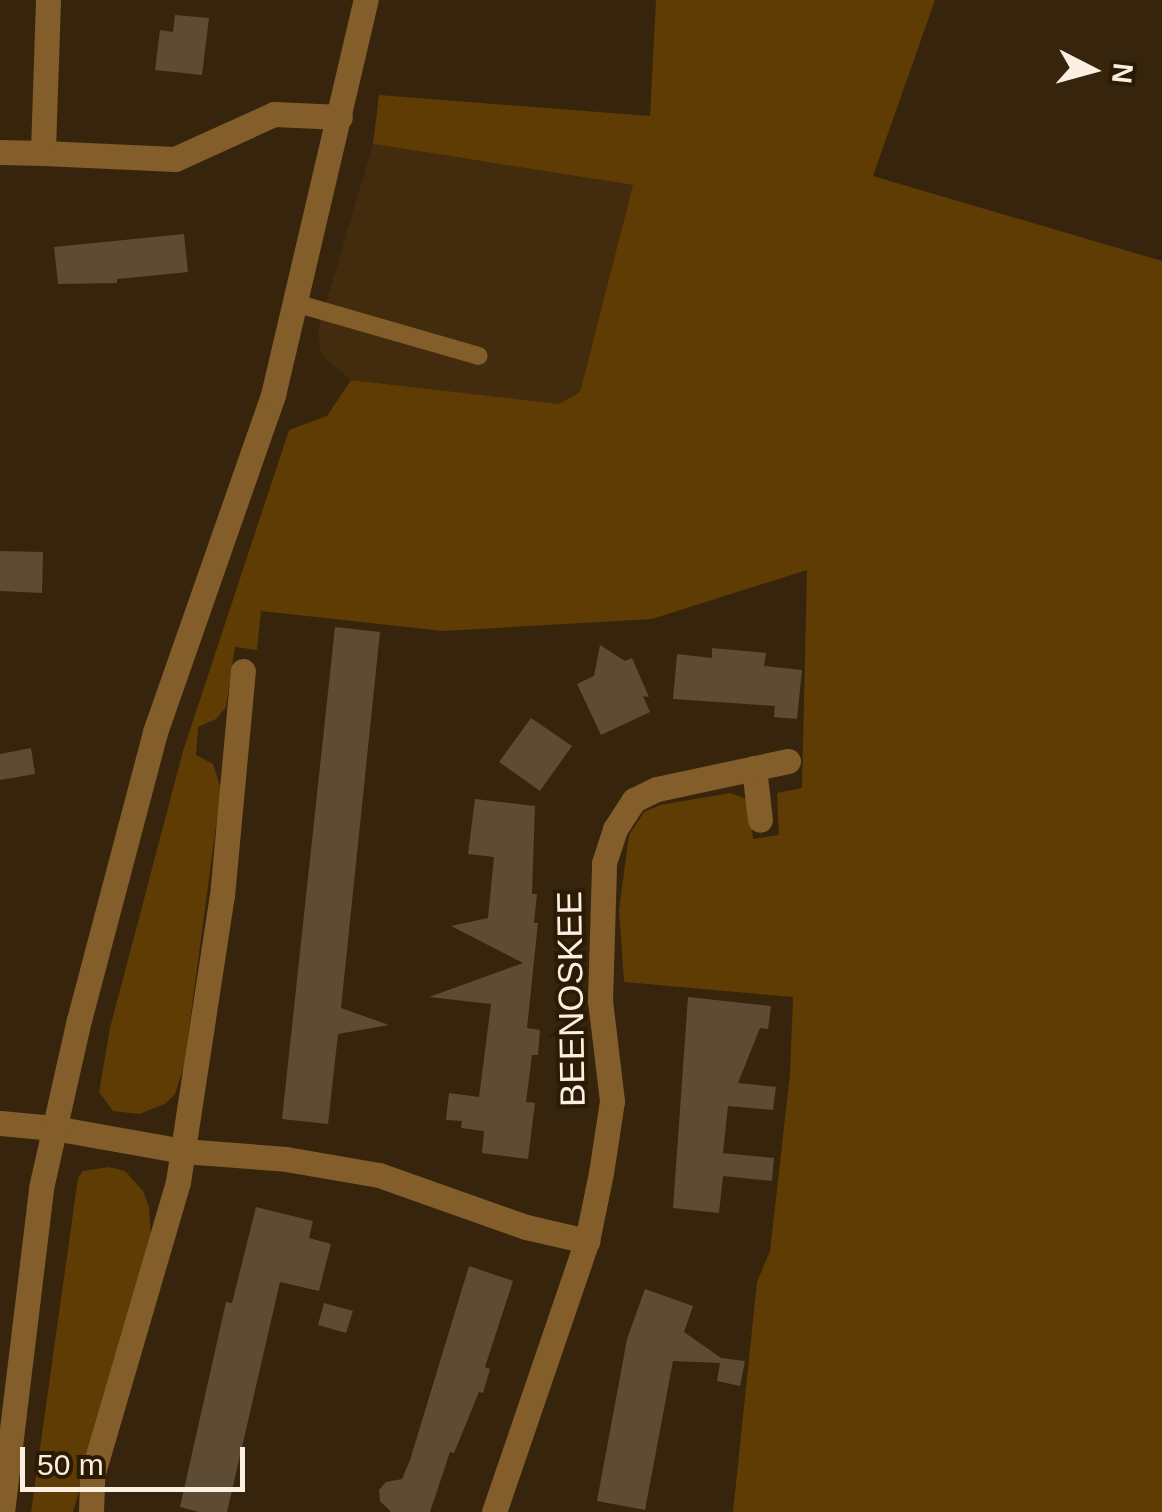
<!DOCTYPE html>
<style>
body{margin:0}
#map{position:relative;width:1162px;height:1512px;overflow:hidden;background:#36240d;font-family:Helvetica,sans-serif}
div>[style]{position:absolute}
.built>*{inset:0;background:#422c0d}
.green>*{inset:0;background:#5e3c03}
.building>*{inset:0;background:#5e4b33}
.service>*{height:18px;margin:-9px;padding:0 9px;transform-origin:9px;border-radius:9px;background:#845e2a}
.minor>*{height:25px;margin:-12.5px;padding:0 12.5px;transform-origin:12.5px;border-radius:12.5px;background:#845e2a}
span{translate:-50% -50%;white-space:nowrap;text-align:center;line-height:1.15;-webkit-text-stroke:8px #2c1b04;paint-order:stroke}
.street-label{font-size:35px;color:#fbefe1}
.north{position:absolute;left:1042px;top:20px;width:100px;height:100px;-webkit-text-stroke:8px #2c1b04;paint-order:stroke;rotate:96deg;font-size:28px;font-weight:700;line-height:40px;text-align:center;color:#fbefe1}
.north::after{content:'';display:block;margin:auto;width:35px;height:45px;background:#fbefe1;clip-path:polygon(50% 0,100% 100%,50% 72%,0 100%)}
.scale{position:absolute;left:20px;top:1447px;width:225px;height:45px;box-sizing:border-box;border:5px solid #fbefe1;border-top:0;padding-left:12px;font-size:30px;line-height:35px;white-space:nowrap;color:#fbefe1;-webkit-text-stroke:8px #2c1b04;paint-order:stroke}
</style>
<div id="map">
<div class="built">
<i style="clip-path:polygon(373px 144px,633px 185px,580px 392px,559px 404px,351px 380px,321px 355px,318px 330px)"></i>
</div>
<div class="green">
<i style="clip-path:polygon(656px 0,935px 0,873px 176px,1162px 261px,1162px 1512px,733px 1512px,757px 1282px,770px 1251px,790px 1074px,793px 997px,624px 982px,619px 910px,629px 835px,644px 812px,660px 805px,730px 793px,749px 800px,753px 839px,779px 835px,777px 793px,802px 788px,807px 570px,652px 619px,443px 631px,261px 611px,257px 650px,235px 647px,226px 707px,216px 719px,198px 727px,196px 755px,213px 764px,221px 789px,184px 1066px,175px 1094px,165px 1104px,139px 1114px,113px 1111px,99px 1092px,110px 1028px,183px 751px,289px 430px,327px 416px,351px 380px,559px 404px,580px 392px,633px 185px,373px 144px,379px 95px,650px 116px)"></i>
<i style="clip-path:polygon(109px 1167px,125px 1171px,143px 1191px,149px 1207px,151px 1239px,73px 1512px,31px 1512px,78px 1178px,83px 1171px)"></i>
</div>
<div class="building">
<i style="clip-path:polygon(175px 15px,209px 18px,202px 75px,155px 70px,160px 30px,173px 32px)"></i>
<i style="clip-path:polygon(184px 234px,188px 272px,117px 279px,117px 283px,58px 284px,54px 247px)"></i>
<i style="clip-path:polygon(0 551px,43px 552px,42px 593px,0 591px)"></i>
<i style="clip-path:polygon(335px 627px,380px 632px,341px 1008px,389px 1025px,338px 1034px,328px 1124px,282px 1119px)"></i>
<i style="clip-path:polygon(600px 645px,625px 661px,632px 658px,649px 697px,643px 696px,650px 712px,601px 735px,577px 684px,594px 676px)"></i>
<i style="clip-path:polygon(712px 648px,766px 653px,764px 666px,802px 670px,797px 719px,774px 717px,775px 706px,673px 699px,677px 654px,712px 658px)"></i>
<i style="clip-path:polygon(531px 718px,572px 746px,540px 791px,499px 762px)"></i>
<i style="clip-path:polygon(31px 748px,35px 774px,0 780px,0 754px)"></i>
<i style="clip-path:polygon(475px 799px,535px 806px,532px 894px,537px 894px,534px 923px,538px 923px,527px 1028px,540px 1030px,538px 1055px,532px 1055px,526px 1102px,535px 1103px,528px 1159px,482px 1153px,484px 1131px,461px 1128px,462px 1121px,446px 1120px,449px 1093px,479px 1097px,491px 1004px,429px 997px,523px 963px,451px 926px,488px 918px,494px 857px,468px 854px)"></i>
<i style="clip-path:polygon(688px 997px,771px 1006px,768px 1029px,760px 1028px,738px 1083px,776px 1087px,773px 1110px,728px 1106px,723px 1153px,774px 1158px,772px 1181px,723px 1176px,719px 1213px,673px 1208px)"></i>
<i style="clip-path:polygon(256px 1207px,313px 1221px,309px 1238px,331px 1244px,319px 1291px,280px 1282px,227px 1512px,199px 1512px,180px 1507px,226px 1302px,232px 1303px)"></i>
<i style="clip-path:polygon(469px 1266px,513px 1281px,485px 1367px,490px 1369px,483px 1393px,479px 1392px,454px 1453px,450px 1452px,430px 1512px,391px 1512px,380px 1501px,379px 1490px,386px 1482px,402px 1479px,410px 1460px)"></i>
<i style="clip-path:polygon(645px 1289px,693px 1306px,684px 1332px,721px 1358px,745px 1361px,740px 1386px,717px 1381px,720px 1363px,673px 1361px,645px 1510px,597px 1501px,627px 1339px)"></i>
<i style="clip-path:polygon(324px 1303px,353px 1311px,346px 1333px,318px 1325px)"></i>
</div>
<div class="service">
<i style="left:295px;top:303px;width:191px;rotate:16.1deg"></i>
</div>
<div class="minor">
<i style="left:48px;top:0;width:153px;rotate:91.9deg"></i>
<i style="left:43px;top:153px;width:132px;rotate:2.6deg"></i>
<i style="left:175px;top:159px;width:109px;rotate:-24.4deg"></i>
<i style="left:274px;top:114px;width:66px;rotate:2.6deg"></i>
<i style="left:0;top:152px;width:43px;rotate:1.3deg"></i>
<i style="left:754px;top:768px;width:52px;rotate:83.4deg"></i>
<i style="left:0;top:1123px;width:54px;rotate:5.3deg"></i>
<i style="left:54px;top:1128px;width:131px;rotate:10.1deg"></i>
<i style="left:183px;top:1151px;width:103px;rotate:4.4deg"></i>
<i style="left:286px;top:1159px;width:94px;rotate:9.8deg"></i>
<i style="left:379px;top:1175px;width:156px;rotate:19.5deg"></i>
<i style="left:526px;top:1227px;width:63px;rotate:12.9deg"></i>
<i style="left:2px;top:1512px;width:326px;rotate:-83.1deg"></i>
<i style="left:41px;top:1188px;width:172px;rotate:-77.3deg"></i>
<i style="left:79px;top:1020px;width:298px;rotate:-75.2deg"></i>
<i style="left:155px;top:732px;width:357px;rotate:-70.7deg"></i>
<i style="left:273px;top:395px;width:406px;rotate:-76.8deg"></i>
<i style="left:91px;top:1512px;width:36px;rotate:-88deg"></i>
<i style="left:92px;top:1476px;width:306px;rotate:-73.7deg"></i>
<i style="left:178px;top:1182px;width:289px;rotate:-81.3deg"></i>
<i style="left:222px;top:896px;width:226px;rotate:-84.7deg"></i>
<i style="left:494px;top:1512px;width:287px;rotate:-71.1deg"></i>
<i style="left:587px;top:1241px;width:69px;rotate:-78.4deg"></i>
<i style="left:601px;top:1173px;width:73px;rotate:-81.3deg"></i>
<i style="left:612px;top:1101px;width:101px;rotate:-96.8deg"></i>
<i style="left:600px;top:1001px;width:138px;rotate:-88.3deg"></i>
<i style="left:604px;top:863px;width:36px;rotate:-72deg"></i>
<i style="left:615px;top:829px;width:35px;rotate:-57deg"></i>
<i style="left:634px;top:800px;width:25px;rotate:-26deg"></i>
<i style="left:657px;top:789px;width:134px;rotate:-12.1deg"></i>
</div>
<div class="street-label">
<span style="left:571px;top:999px;rotate:-91deg">BEENOSKEE</span>
</div>
<div class="north">N</div>
<div class="scale">50 m</div>
</div>
